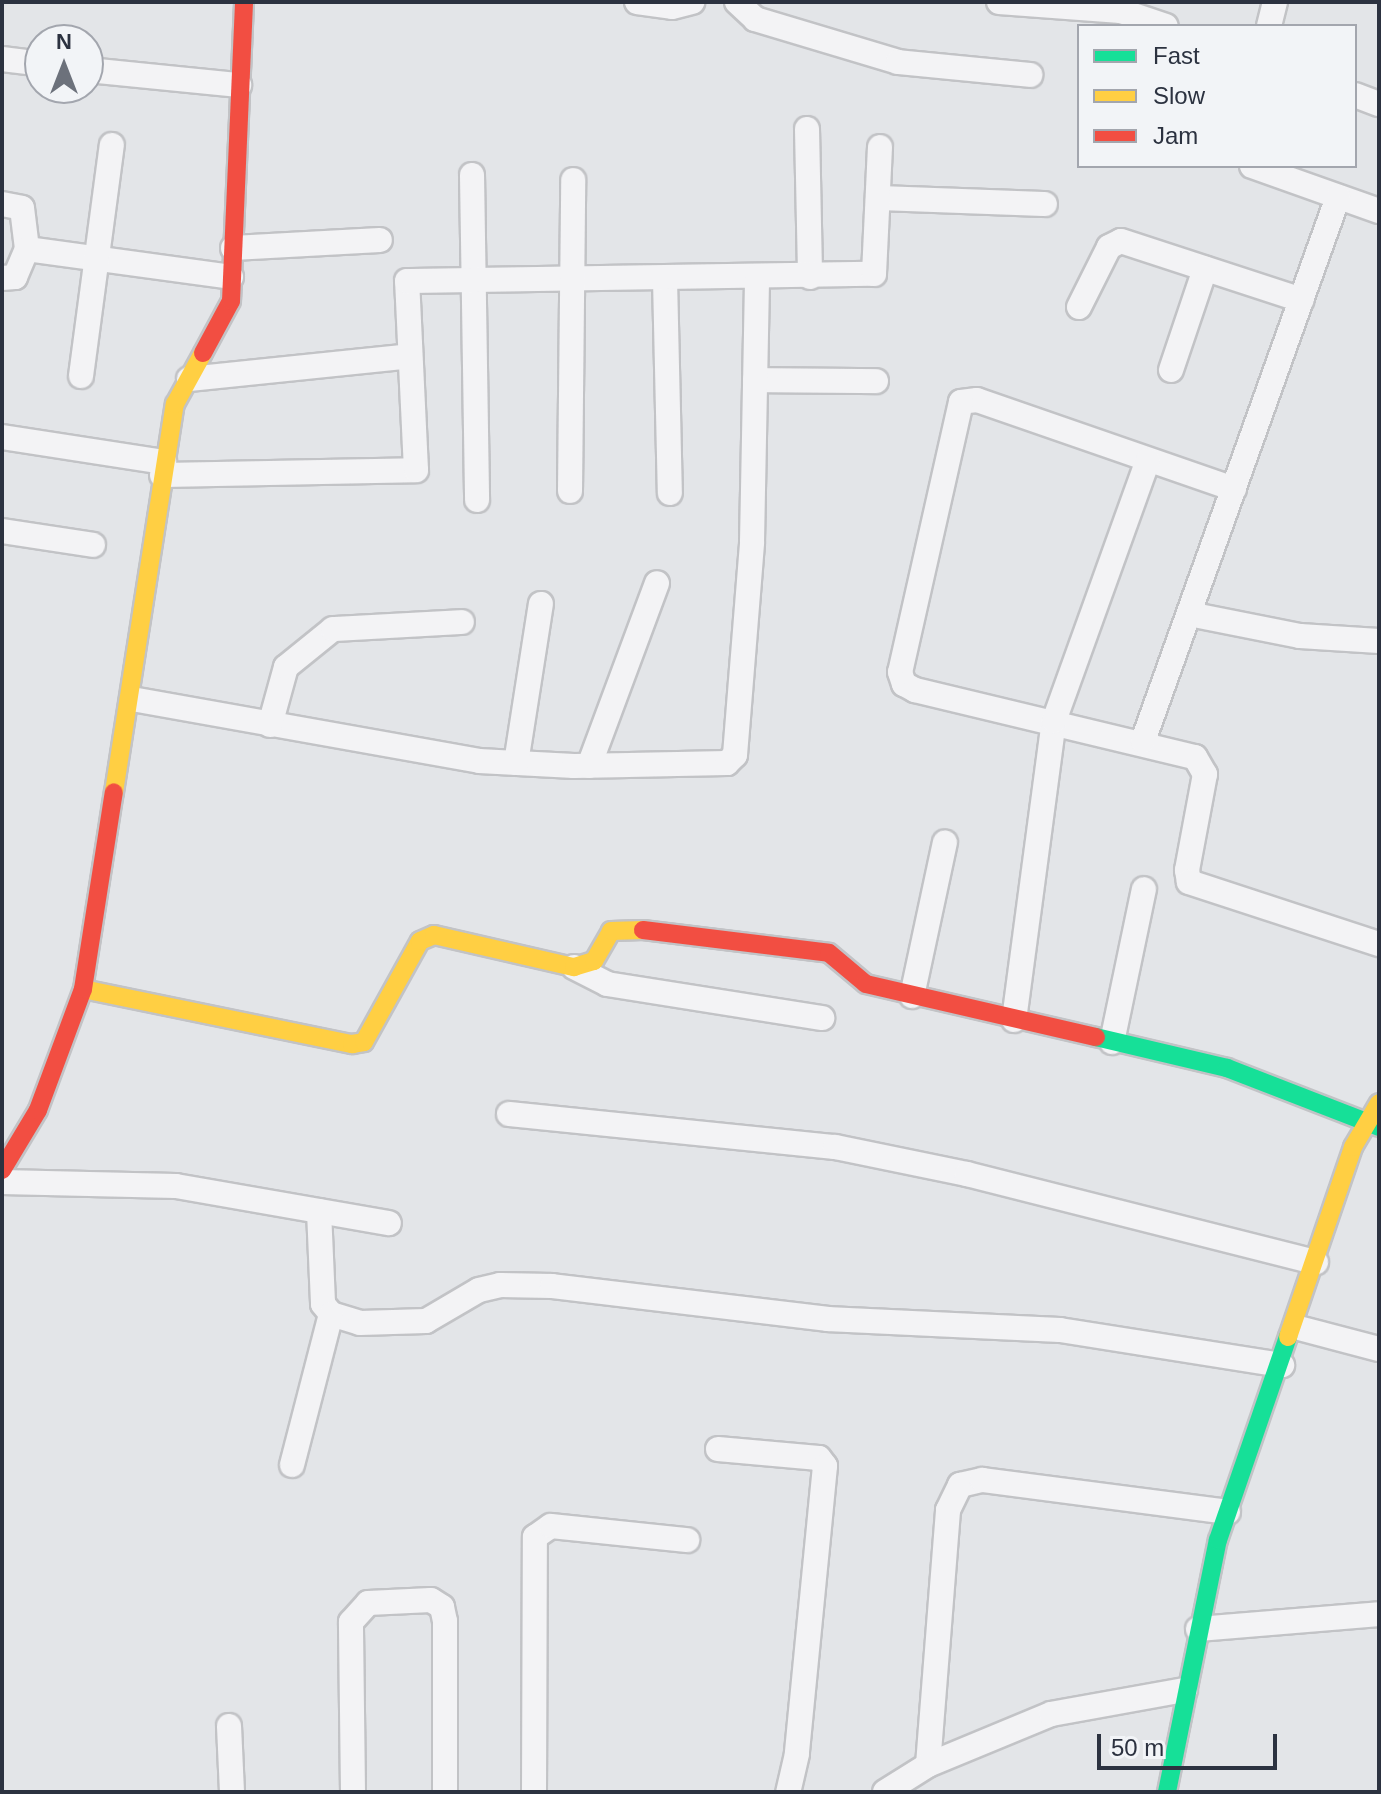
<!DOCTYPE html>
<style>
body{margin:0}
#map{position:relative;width:1381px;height:1794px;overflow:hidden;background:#e3e5e8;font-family:Helvetica,sans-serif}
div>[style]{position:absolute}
.roads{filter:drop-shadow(2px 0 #c2c3c6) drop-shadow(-2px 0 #c2c3c6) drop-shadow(0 2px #c2c3c6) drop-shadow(0 -2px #c2c3c6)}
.street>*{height:24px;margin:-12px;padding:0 12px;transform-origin:12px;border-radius:12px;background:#f3f3f5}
.fast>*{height:18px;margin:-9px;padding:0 9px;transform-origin:9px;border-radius:9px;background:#16e098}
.slow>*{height:18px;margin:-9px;padding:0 9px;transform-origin:9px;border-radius:9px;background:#ffcf43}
.jam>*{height:18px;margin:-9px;padding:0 9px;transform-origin:9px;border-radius:9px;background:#f24e42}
span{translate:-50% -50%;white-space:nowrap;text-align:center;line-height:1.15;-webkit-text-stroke:6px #f2f4f7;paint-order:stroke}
.frame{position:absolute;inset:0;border:4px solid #2c3240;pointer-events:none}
.legend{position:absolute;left:1077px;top:24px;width:280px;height:144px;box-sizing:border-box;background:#f2f4f7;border:2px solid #a3a6ae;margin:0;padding:10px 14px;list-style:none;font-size:24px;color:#2c3240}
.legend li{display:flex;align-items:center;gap:16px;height:40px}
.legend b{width:40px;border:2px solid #a3a6ae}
.north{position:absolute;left:24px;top:24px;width:80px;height:80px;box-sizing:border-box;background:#f2f4f7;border:2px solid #a3a6ae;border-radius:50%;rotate:0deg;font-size:22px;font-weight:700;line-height:32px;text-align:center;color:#2c3240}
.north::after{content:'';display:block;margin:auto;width:28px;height:36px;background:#6c717b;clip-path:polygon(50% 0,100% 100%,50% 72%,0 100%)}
.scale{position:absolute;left:1097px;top:1734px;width:180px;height:36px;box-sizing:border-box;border:4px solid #2c3240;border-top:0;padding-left:10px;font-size:24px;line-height:28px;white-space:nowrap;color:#2c3240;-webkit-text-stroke:6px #f2f4f7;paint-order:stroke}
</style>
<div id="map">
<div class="roads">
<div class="street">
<i style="left:637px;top:2px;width:35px;rotate:8deg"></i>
<i style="left:672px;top:7px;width:21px;rotate:-14deg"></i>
<i style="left:737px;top:2px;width:25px;rotate:43deg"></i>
<i style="left:755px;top:19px;width:149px;rotate:16.7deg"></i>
<i style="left:898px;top:62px;width:133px;rotate:5.6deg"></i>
<i style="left:999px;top:2px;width:122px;rotate:4.2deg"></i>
<i style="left:1121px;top:11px;width:47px;rotate:18.4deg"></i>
<i style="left:1269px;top:26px;width:25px;rotate:-76deg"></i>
<i style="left:2px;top:59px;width:38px;rotate:7deg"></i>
<i style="left:88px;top:70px;width:152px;rotate:5.7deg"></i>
<i style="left:1355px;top:95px;width:26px;rotate:21deg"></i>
<i style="left:807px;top:129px;width:148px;rotate:88.8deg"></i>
<i style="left:1252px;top:166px;width:135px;rotate:19.5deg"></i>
<i style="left:472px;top:175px;width:325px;rotate:89.1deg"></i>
<i style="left:878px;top:198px;width:167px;rotate:2.1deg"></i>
<i style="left:2px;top:204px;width:20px;rotate:11deg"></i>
<i style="left:22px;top:208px;width:41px;rotate:83deg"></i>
<i style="left:27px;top:249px;width:206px;rotate:7.8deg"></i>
<i style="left:233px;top:248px;width:147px;rotate:-3.1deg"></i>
<i style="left:2px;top:278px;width:13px;rotate:-4deg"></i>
<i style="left:15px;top:277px;width:30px;rotate:-67deg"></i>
<i style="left:665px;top:279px;width:214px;rotate:88.7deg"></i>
<i style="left:1079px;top:307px;width:67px;rotate:-63.4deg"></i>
<i style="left:1109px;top:247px;width:13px;rotate:-27deg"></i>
<i style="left:1121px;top:241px;width:190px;rotate:18.1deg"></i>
<i style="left:1171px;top:370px;width:107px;rotate:-71.4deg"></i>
<i style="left:81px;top:376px;width:233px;rotate:-82.4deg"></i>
<i style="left:189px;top:379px;width:222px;rotate:-5.9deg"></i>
<i style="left:755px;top:380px;width:121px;rotate:0.5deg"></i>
<i style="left:2px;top:437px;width:164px;rotate:8.8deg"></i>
<i style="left:162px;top:475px;width:254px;rotate:-1.1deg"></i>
<i style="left:416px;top:470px;width:189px;rotate:-92.7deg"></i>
<i style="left:407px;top:281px;width:467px;rotate:-0.9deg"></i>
<i style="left:874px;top:274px;width:127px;rotate:-87.3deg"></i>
<i style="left:1234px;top:489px;width:272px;rotate:-160.9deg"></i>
<i style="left:977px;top:400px;width:16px;rotate:173deg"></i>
<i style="left:961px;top:402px;width:277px;rotate:102.7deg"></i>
<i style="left:900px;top:672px;width:13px;rotate:72deg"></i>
<i style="left:904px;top:684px;width:13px;rotate:29deg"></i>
<i style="left:915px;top:690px;width:288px;rotate:13.5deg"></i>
<i style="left:1195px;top:757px;width:20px;rotate:60deg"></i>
<i style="left:1205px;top:774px;width:98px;rotate:100.6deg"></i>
<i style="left:1187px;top:870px;width:12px;rotate:81deg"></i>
<i style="left:1189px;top:882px;width:200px;rotate:18.1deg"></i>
<i style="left:570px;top:491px;width:311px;rotate:-89.4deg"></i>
<i style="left:2px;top:531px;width:92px;rotate:8.7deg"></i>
<i style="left:1189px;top:614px;width:113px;rotate:11.2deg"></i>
<i style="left:1300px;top:636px;width:79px;rotate:3.6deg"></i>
<i style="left:132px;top:699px;width:352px;rotate:10.1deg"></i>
<i style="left:479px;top:761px;width:95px;rotate:3deg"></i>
<i style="left:574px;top:766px;width:153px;rotate:-1.1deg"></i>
<i style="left:727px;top:763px;width:11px;rotate:-45deg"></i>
<i style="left:735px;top:755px;width:214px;rotate:-85.4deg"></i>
<i style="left:752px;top:542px;width:265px;rotate:-88.9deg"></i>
<i style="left:270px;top:725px;width:60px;rotate:-74.6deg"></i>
<i style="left:286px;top:667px;width:60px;rotate:-39deg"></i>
<i style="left:333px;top:629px;width:129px;rotate:-3.1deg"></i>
<i style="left:1143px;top:741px;width:578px;rotate:-70.28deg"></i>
<i style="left:516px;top:763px;width:161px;rotate:-81.1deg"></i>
<i style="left:589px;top:766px;width:195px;rotate:-69.6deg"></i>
<i style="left:574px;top:967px;width:37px;rotate:27deg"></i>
<i style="left:607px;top:984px;width:218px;rotate:9deg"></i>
<i style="left:912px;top:996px;width:157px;rotate:-77.9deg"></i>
<i style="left:1014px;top:1020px;width:302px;rotate:-82.4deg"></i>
<i style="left:1054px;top:721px;width:277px;rotate:-70.2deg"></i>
<i style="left:1112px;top:1042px;width:156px;rotate:-78.2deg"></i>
<i style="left:509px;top:1114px;width:328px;rotate:5.8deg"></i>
<i style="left:835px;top:1147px;width:135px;rotate:11.6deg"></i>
<i style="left:967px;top:1174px;width:360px;rotate:14.2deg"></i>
<i style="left:2px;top:1182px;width:174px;rotate:1.3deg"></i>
<i style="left:176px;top:1186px;width:216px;rotate:9.9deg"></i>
<i style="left:319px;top:1211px;width:93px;rotate:87.5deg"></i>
<i style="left:323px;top:1304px;width:13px;rotate:51deg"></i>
<i style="left:331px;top:1314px;width:30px;rotate:17deg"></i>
<i style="left:360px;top:1323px;width:66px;rotate:-1.7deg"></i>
<i style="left:426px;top:1321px;width:61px;rotate:-30.3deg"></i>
<i style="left:479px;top:1290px;width:22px;rotate:-13deg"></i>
<i style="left:500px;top:1285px;width:52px;rotate:1.1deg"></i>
<i style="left:552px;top:1286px;width:277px;rotate:6.8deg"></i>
<i style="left:827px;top:1319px;width:233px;rotate:2.7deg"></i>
<i style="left:1060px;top:1330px;width:225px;rotate:9deg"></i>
<i style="left:1295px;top:1327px;width:87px;rotate:14.7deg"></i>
<i style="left:718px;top:1449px;width:101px;rotate:5.1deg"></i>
<i style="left:819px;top:1458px;width:10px;rotate:53deg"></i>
<i style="left:825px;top:1466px;width:289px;rotate:95.6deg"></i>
<i style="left:797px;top:1754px;width:39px;rotate:103deg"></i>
<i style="left:292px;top:1465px;width:156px;rotate:-75.5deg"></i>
<i style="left:1198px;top:1629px;width:182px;rotate:-4.7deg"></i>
<i style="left:229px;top:1726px;width:66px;rotate:87.4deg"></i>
<i style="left:928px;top:1765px;width:256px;rotate:-85.5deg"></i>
<i style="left:948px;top:1510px;width:28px;rotate:-64deg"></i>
<i style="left:960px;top:1485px;width:23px;rotate:-13deg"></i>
<i style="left:982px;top:1480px;width:248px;rotate:7.4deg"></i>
<i style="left:353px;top:1792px;width:170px;rotate:-90.7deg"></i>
<i style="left:351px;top:1622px;width:25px;rotate:-48deg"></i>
<i style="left:368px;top:1603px;width:63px;rotate:-2.7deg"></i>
<i style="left:431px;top:1600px;width:13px;rotate:32deg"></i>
<i style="left:442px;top:1607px;width:14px;rotate:78deg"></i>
<i style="left:445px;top:1621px;width:171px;rotate:90deg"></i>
<i style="left:534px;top:1792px;width:255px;rotate:-89.8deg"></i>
<i style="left:535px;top:1537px;width:19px;rotate:-35deg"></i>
<i style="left:551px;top:1526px;width:137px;rotate:5.9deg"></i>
<i style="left:885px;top:1792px;width:51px;rotate:-32.1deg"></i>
<i style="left:928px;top:1765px;width:133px;rotate:-22.5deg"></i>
<i style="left:1051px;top:1714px;width:136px;rotate:-10.2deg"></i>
</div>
<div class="fast">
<i style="left:1096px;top:1037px;width:135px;rotate:13.3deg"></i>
<i style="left:1227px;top:1068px;width:163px;rotate:21.2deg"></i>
<i style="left:1167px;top:1792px;width:257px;rotate:-78.6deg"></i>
<i style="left:1218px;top:1540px;width:215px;rotate:-71deg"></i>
</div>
<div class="slow">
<i style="left:114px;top:792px;width:393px;rotate:-81.1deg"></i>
<i style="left:175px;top:404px;width:58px;rotate:-61.2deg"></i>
<i style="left:83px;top:989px;width:275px;rotate:11.6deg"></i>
<i style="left:352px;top:1044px;width:12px;rotate:-9deg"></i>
<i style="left:364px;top:1042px;width:115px;rotate:-61deg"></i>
<i style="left:420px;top:941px;width:15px;rotate:-23deg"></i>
<i style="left:434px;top:935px;width:144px;rotate:12.9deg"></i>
<i style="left:574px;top:967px;width:21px;rotate:-17deg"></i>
<i style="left:594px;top:961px;width:34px;rotate:-60deg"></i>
<i style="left:611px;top:931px;width:32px;rotate:-2deg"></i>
<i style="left:1288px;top:1337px;width:201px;rotate:-71.1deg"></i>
<i style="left:1353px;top:1147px;width:51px;rotate:-59.4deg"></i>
</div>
<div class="jam">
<i style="left:203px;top:353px;width:59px;rotate:-61.7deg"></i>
<i style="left:231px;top:301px;width:299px;rotate:-87.5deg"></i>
<i style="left:643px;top:930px;width:187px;rotate:7deg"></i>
<i style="left:829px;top:953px;width:48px;rotate:40deg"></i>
<i style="left:866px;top:984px;width:236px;rotate:13deg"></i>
<i style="left:2px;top:1170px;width:70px;rotate:-59deg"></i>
<i style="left:38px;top:1110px;width:129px;rotate:-69.6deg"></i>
<i style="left:83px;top:989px;width:199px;rotate:-81.1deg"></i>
</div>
</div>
<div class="frame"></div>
<ul class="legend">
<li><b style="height:10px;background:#16e098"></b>Fast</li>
<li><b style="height:10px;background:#ffcf43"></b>Slow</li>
<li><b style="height:10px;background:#f24e42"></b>Jam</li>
</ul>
<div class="north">N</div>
<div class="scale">50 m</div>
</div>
